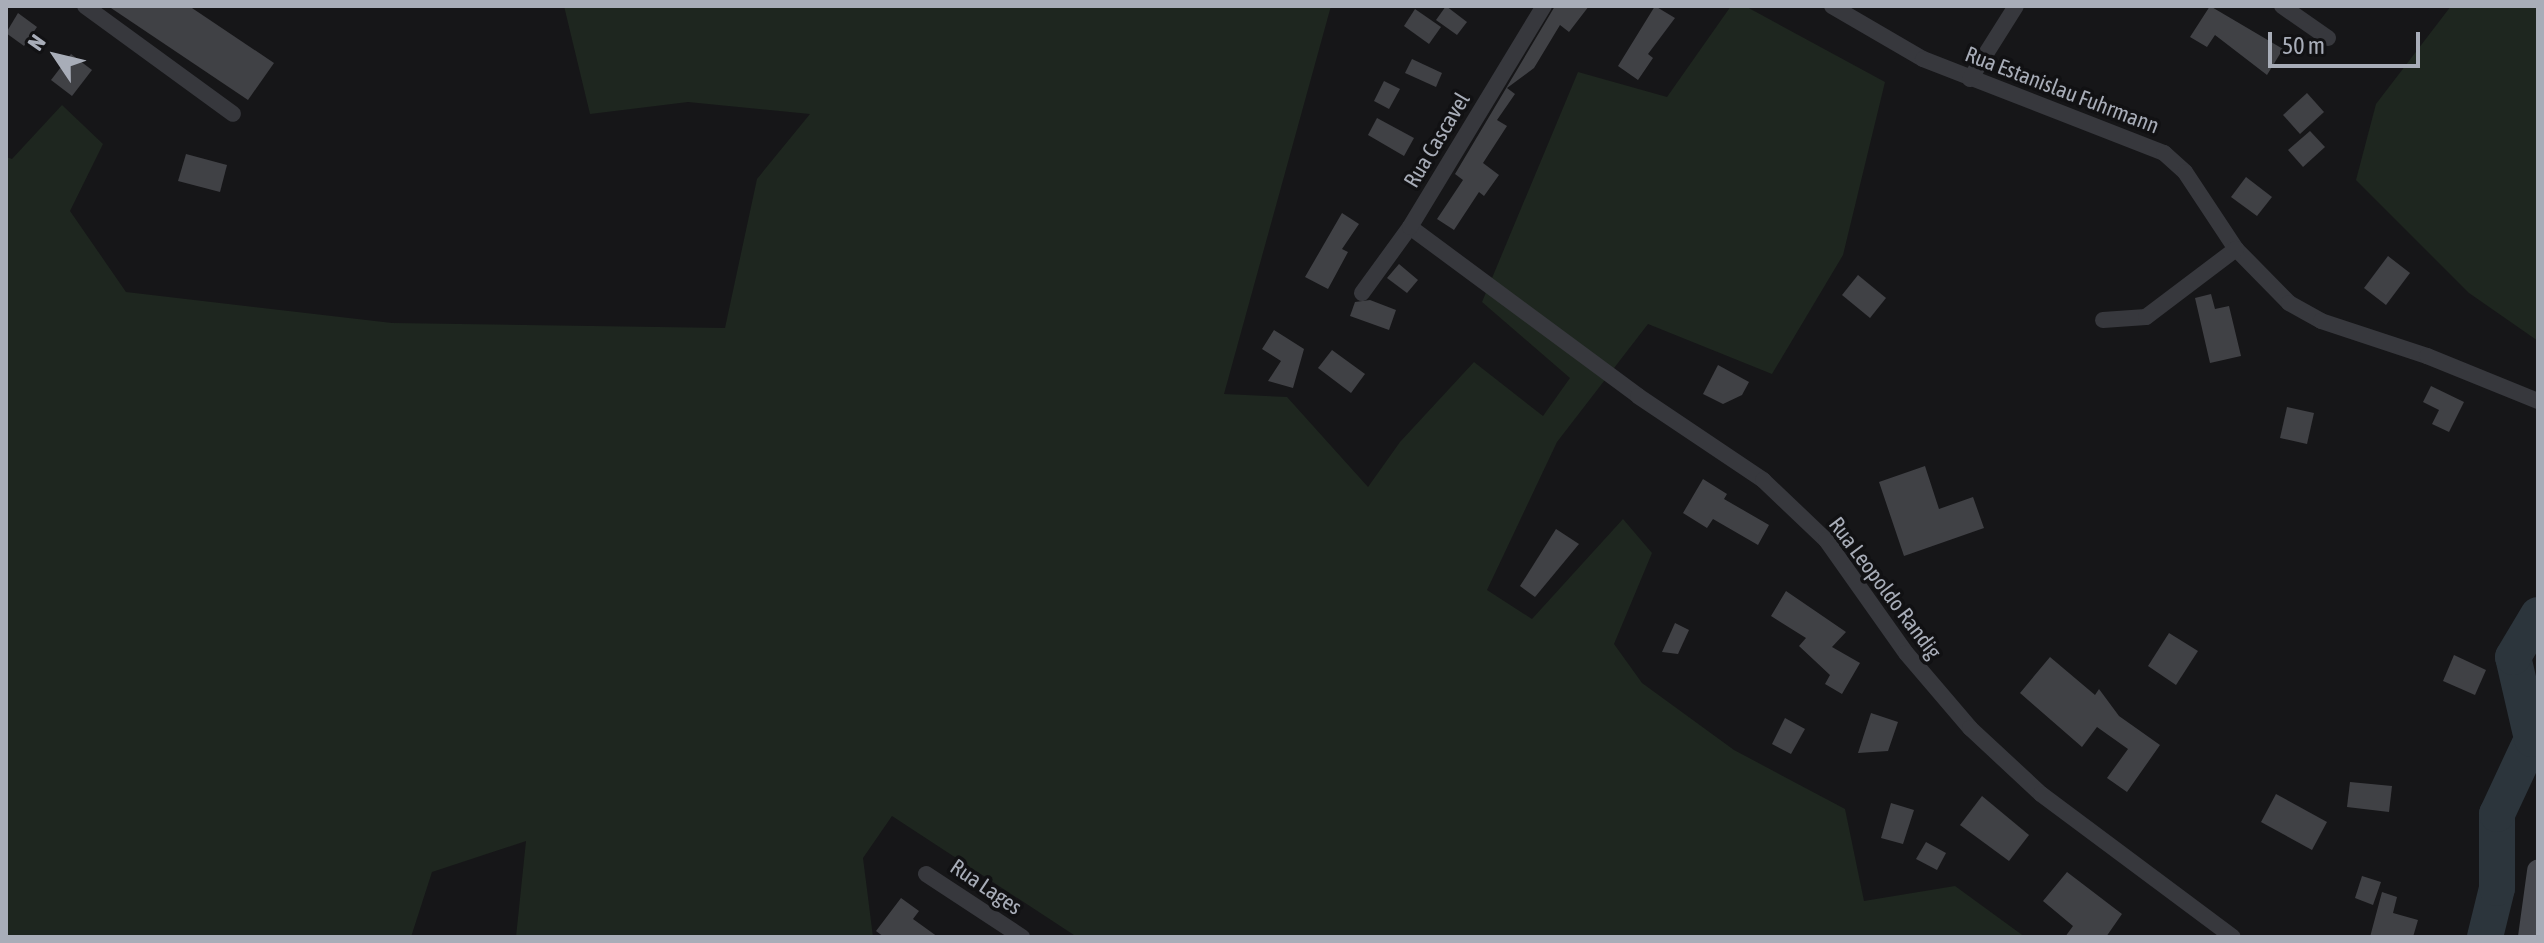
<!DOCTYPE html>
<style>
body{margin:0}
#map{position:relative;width:2544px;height:943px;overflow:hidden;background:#161618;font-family:"Asap Condensed",sans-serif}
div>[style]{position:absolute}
.green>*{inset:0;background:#1e261f}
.river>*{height:36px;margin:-18px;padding:0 18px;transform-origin:18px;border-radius:18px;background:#2c353c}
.building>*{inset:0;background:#404145}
.street>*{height:16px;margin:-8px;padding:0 8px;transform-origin:8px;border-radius:8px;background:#37383d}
.secondary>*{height:22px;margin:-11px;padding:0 11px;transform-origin:11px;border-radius:11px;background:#45474d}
span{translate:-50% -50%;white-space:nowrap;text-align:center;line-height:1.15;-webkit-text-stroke:7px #111113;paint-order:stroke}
.street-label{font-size:22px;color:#a8adb8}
.frame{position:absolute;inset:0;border:8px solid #a8adb8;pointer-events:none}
.north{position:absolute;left:16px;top:16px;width:80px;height:80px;-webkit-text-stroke:6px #111113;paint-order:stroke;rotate:305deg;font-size:22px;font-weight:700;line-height:32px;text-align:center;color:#a8adb8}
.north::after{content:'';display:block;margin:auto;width:28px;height:36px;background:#a8adb8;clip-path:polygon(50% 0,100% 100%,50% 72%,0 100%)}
.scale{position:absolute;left:2268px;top:32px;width:152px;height:36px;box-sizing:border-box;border:4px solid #a8adb8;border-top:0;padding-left:10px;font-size:24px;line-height:28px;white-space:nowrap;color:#a8adb8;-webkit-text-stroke:6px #111113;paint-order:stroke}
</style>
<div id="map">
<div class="green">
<i style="clip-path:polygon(564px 6px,1331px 6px,1224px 394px,1287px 397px,1368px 487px,1400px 442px,1474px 362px,1543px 416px,1570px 378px,1482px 302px,1578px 72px,1667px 97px,1731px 6px,1745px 6px,1885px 82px,1843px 255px,1772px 374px,1648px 324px,1557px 442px,1487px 590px,1532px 619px,1623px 519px,1652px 553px,1614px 644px,1642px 683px,1734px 750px,1845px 809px,1864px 901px,1955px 886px,2025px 937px,1077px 937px,892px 816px,863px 858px,873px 937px,516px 937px,526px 841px,432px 872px,411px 937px,6px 937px,6px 157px,12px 159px,62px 105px,103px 144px,70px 211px,126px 292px,392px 323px,725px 328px,757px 179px,810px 114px,688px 102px,590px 114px)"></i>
<i style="clip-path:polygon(2451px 6px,2538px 6px,2538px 341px,2469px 293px,2356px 180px,2376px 104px)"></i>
</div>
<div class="river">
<i style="left:2485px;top:937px;width:50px;rotate:-76.2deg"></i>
<i style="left:2497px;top:888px;width:74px;rotate:-90deg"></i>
<i style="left:2497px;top:814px;width:83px;rotate:-65deg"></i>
<i style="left:2532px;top:739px;width:84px;rotate:-103deg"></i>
<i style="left:2513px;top:657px;width:49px;rotate:-59.2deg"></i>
</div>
<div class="building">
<i style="clip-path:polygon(108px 6px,189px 6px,274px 63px,248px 100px)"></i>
<i style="clip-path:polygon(1446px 6px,1467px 22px,1457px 35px,1436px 20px)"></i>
<i style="clip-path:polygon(1555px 6px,1589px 6px,1569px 32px,1560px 25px,1534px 68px,1507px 88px,1515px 94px,1497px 120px,1507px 126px,1483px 163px,1499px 175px,1484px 196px,1479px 192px,1454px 230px,1437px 219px,1463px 180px,1455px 174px)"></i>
<i style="clip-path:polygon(1655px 6px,1675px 18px,1648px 54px,1653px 58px,1638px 80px,1618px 66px)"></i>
<i style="clip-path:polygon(2210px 6px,2283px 49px,2267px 75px,2215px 35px,2207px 47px,2190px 37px)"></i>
<i style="clip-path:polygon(1415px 9px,1441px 27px,1429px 44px,1404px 26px)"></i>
<i style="clip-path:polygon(18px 13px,37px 27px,24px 46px,6px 33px)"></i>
<i style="clip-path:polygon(71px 54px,92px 70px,72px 96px,51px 80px)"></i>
<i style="clip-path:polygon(1412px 59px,1442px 73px,1436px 87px,1405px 73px)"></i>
<i style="clip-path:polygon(1384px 81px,1400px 89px,1389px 109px,1374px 101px)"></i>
<i style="clip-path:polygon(2307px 93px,2324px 112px,2300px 134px,2283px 115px)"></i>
<i style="clip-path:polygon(1377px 118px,1414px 138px,1404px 156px,1368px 135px)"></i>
<i style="clip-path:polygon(2310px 131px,2325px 147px,2303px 167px,2288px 150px)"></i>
<i style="clip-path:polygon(186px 154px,227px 165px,220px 192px,178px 181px)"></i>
<i style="clip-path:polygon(2246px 177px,2272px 197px,2257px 216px,2231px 197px)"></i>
<i style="clip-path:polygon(1342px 213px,1359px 224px,1342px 249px,1348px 252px,1328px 289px,1305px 277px)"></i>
<i style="clip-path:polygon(2388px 256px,2410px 273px,2386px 305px,2364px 288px)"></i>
<i style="clip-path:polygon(1399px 264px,1418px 280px,1407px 293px,1387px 278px)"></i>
<i style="clip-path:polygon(1858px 275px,1886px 298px,1870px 318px,1842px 295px)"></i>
<i style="clip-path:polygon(2211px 294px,2215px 309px,2229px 306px,2241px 356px,2210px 363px,2195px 298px)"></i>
<i style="clip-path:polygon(1370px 300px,1396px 310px,1389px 330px,1350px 316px,1355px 302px)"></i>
<i style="clip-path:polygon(1274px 330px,1304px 349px,1293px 388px,1268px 381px,1281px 361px,1262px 349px)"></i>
<i style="clip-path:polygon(1332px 350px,1365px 374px,1351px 393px,1318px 368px)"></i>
<i style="clip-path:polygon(1718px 365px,1749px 382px,1742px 395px,1723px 404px,1703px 394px)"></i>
<i style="clip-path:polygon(2431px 386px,2464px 402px,2449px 432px,2432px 424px,2439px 410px,2423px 402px)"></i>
<i style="clip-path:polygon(2287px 407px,2314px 413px,2307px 444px,2280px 438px)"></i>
<i style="clip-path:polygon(1925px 466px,1939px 509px,1973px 497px,1984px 528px,1904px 556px,1879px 482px)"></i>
<i style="clip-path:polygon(1703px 479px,1727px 494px,1724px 499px,1769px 525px,1758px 545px,1713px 519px,1707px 528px,1683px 513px)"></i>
<i style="clip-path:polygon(1556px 529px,1579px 544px,1535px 597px,1520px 586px)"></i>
<i style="clip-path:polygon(1786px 591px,1846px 632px,1832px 647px,1860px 663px,1842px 694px,1825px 684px,1830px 675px,1799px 646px,1806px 638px,1771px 616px)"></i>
<i style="clip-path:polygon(1675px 623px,1689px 630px,1678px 654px,1662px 652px)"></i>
<i style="clip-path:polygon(2169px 633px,2198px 651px,2176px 685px,2148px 666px)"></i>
<i style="clip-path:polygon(2454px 655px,2486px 670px,2475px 695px,2443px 681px)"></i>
<i style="clip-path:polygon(2050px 657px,2095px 695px,2099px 689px,2119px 716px,2160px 745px,2127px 792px,2107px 778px,2128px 749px,2097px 727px,2082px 747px,2020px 693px)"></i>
<i style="clip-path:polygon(1871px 713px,1898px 722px,1888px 751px,1858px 753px)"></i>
<i style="clip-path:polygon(1785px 718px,1805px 729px,1791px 754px,1772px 744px)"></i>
<i style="clip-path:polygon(2350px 782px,2392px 786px,2389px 812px,2347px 807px)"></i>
<i style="clip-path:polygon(2276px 794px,2327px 822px,2312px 850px,2261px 822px)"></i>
<i style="clip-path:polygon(1982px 796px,2029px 835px,2009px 861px,1960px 825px)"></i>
<i style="clip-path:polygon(1891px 803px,1914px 810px,1903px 844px,1881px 838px)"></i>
<i style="clip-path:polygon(1926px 842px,1946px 853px,1937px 870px,1916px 859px)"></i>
<i style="clip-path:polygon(2067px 872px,2122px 914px,2106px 937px,2065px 937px,2073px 926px,2043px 901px)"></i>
<i style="clip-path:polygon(2362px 876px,2381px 882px,2373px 905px,2355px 898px)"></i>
<i style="clip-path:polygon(2382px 892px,2397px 897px,2393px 913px,2418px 920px,2413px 937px,2370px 937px)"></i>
<i style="clip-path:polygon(901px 898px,919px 911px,913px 919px,938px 937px,884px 937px,876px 931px)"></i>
</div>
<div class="street">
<i style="left:85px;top:6px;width:183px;rotate:36.1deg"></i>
<i style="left:1832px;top:6px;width:105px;rotate:30.2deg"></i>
<i style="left:1923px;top:59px;width:259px;rotate:21.3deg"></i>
<i style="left:2164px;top:153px;width:28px;rotate:42deg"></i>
<i style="left:2185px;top:172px;width:92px;rotate:56.5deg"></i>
<i style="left:2236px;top:249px;width:76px;rotate:45.5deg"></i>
<i style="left:2289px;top:303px;width:37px;rotate:29deg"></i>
<i style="left:2321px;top:321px;width:112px;rotate:18.3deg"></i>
<i style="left:2427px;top:356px;width:120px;rotate:22.1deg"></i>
<i style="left:2282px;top:6px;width:56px;rotate:34.8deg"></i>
<i style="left:1970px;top:79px;width:86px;rotate:-57.8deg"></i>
<i style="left:1410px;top:227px;width:284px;rotate:36.5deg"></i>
<i style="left:1638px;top:396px;width:151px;rotate:33.9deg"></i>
<i style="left:1763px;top:480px;width:87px;rotate:43.6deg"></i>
<i style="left:1826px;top:540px;width:138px;rotate:54.7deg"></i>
<i style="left:1906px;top:653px;width:99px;rotate:49.5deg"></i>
<i style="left:1970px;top:728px;width:97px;rotate:42.9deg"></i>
<i style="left:2041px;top:794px;width:239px;rotate:36.7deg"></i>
<i style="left:1362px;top:293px;width:82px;rotate:-54deg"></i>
<i style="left:1410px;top:227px;width:258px;rotate:-58.8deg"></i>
<i style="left:2103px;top:320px;width:43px;rotate:-4deg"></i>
<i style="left:2146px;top:317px;width:113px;rotate:-37.1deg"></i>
<i style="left:926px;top:874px;width:115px;rotate:33.3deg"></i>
</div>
<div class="secondary">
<i style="left:2529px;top:937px;width:67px;rotate:-82.2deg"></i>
</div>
<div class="street-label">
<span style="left:2062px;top:90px;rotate:21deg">Rua Estanislau Fuhrmann</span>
<span style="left:1437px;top:140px;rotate:-59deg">Rua Cascavel</span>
<span style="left:1885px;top:588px;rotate:53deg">Rua Leopoldo Randig</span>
<span style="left:986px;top:887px;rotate:34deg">Rua Lages</span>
</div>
<div class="frame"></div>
<div class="north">N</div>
<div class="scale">50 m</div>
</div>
